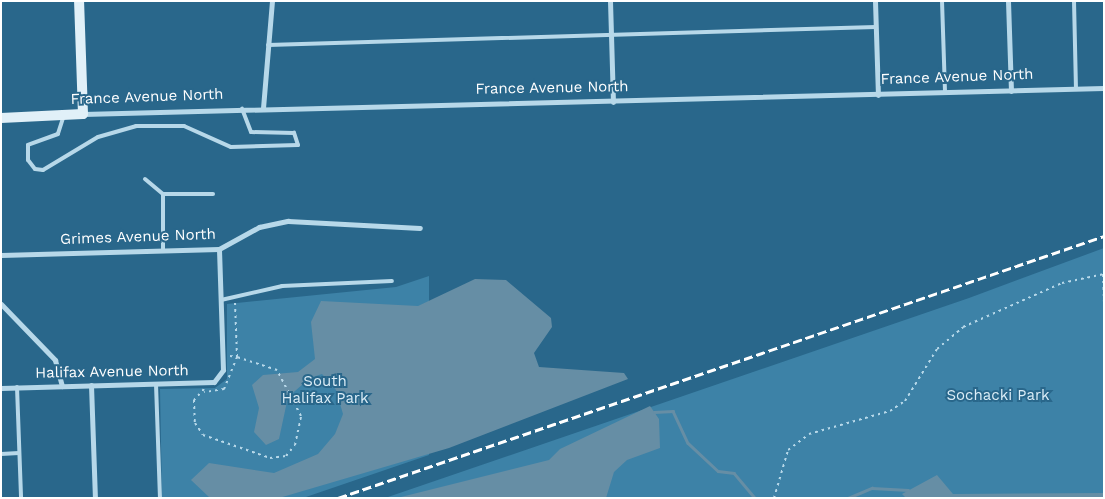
<!DOCTYPE html>
<style>
body{margin:0}
#map{position:relative;width:1105px;height:499px;overflow:hidden;background:#29678b;font-family:"Work Sans",sans-serif}
div>[style]{position:absolute}
.green>*{inset:0;background:#3d82a7}
.water>*{inset:0;background:#668ea5}
.stream>*{height:2.5px;margin:-1.25px;padding:0 1.25px;transform-origin:1.25px;border-radius:1.25px;background:#668ea5}
.path>*{height:2px;margin-top:-1px;transform-origin:0;background:repeating-linear-gradient(90deg,#b7d8e9 0 2.5px,transparent 0 6.5px)}
.lane>*{height:4px;margin:-2px;padding:0 2px;transform-origin:2px;border-radius:2px;background:#b7d8e9}
.street>*{height:5px;margin:-2.5px;padding:0 2.5px;transform-origin:2.5px;border-radius:2.5px;background:#b7d8e9}
.secondary>*{height:10px;margin:-5px;padding:0 5px;transform-origin:5px;border-radius:5px;background:#e1f0f8}
.rail>*{height:2.5px;margin-top:-1.25px;transform-origin:0;background:repeating-linear-gradient(90deg,#fff 0 9px,transparent 0 13px)}
span{translate:-50% -50%;white-space:nowrap;text-align:center;line-height:1.15;-webkit-text-stroke:4px #29678b;paint-order:stroke}
.street-label{font-size:15px;color:#fff}
.park-label{font-size:15px;color:#dbedf7}
.frame{position:absolute;inset:0;border:2px solid #fff;pointer-events:none}
</style>
<div id="map">
<div class="green">
<i style="clip-path:polygon(1104px 248px,1104px 498px,385px 498px,969px 298px)"></i>
<i style="clip-path:polygon(429px 276px,429px 455px,303px 498px,162px 498px,160px 389px,215px 388px,227px 379px,227px 304px,396px 287px)"></i>
</div>
<div class="water">
<i style="clip-path:polygon(475px 279px,506px 280px,551px 318px,552px 327px,534px 353px,539px 367px,624px 373px,628px 379px,449px 448px,279px 498px,210px 498px,191px 480px,209px 463px,274px 473px,318px 454px,335px 434px,343px 414px,336px 390px,322px 374px,310px 378px,288px 397px,279px 439px,266px 445px,254px 432px,259px 408px,252px 385px,263px 375px,298px 372px,315px 359px,311px 322px,321px 301px,418px 306px)"></i>
<i style="clip-path:polygon(650px 406px,659px 419px,660px 448px,627px 460px,614px 472px,606px 498px,397px 498px,549px 460px,560px 449px)"></i>
<i style="clip-path:polygon(937px 475px,953px 494px,1104px 493px,1104px 498px,906px 498px,902px 494px)"></i>
</div>
<div class="stream">
<i style="left:654px;top:412px;width:19px;rotate:-3deg"></i>
<i style="left:673px;top:411px;width:35px;rotate:65deg"></i>
<i style="left:688px;top:443px;width:41px;rotate:43deg"></i>
<i style="left:718px;top:471px;width:16px;rotate:7deg"></i>
<i style="left:734px;top:473px;width:33px;rotate:50deg"></i>
<i style="left:848px;top:498px;width:26px;rotate:-23deg"></i>
<i style="left:872px;top:488px;width:36px;rotate:3deg"></i>
</div>
<div class="path">
<i style="left:1103px;top:274px;width:35px;rotate:88deg"></i>
<i style="left:230px;top:356px;width:7px;rotate:8deg"></i>
<i style="left:237px;top:357px;width:54px;rotate:-92.1deg"></i>
<i style="left:204px;top:389px;width:15px;rotate:132deg"></i>
<i style="left:194px;top:400px;width:23px;rotate:88deg"></i>
<i style="left:195px;top:423px;width:14px;rotate:56deg"></i>
<i style="left:203px;top:435px;width:71px;rotate:18.9deg"></i>
<i style="left:270px;top:458px;width:16px;rotate:-7deg"></i>
<i style="left:286px;top:456px;width:14px;rotate:-51deg"></i>
<i style="left:295px;top:445px;width:30px;rotate:-78deg"></i>
<i style="left:301px;top:416px;width:52px;rotate:-117.6deg"></i>
<i style="left:277px;top:370px;width:42px;rotate:-162deg"></i>
<i style="left:237px;top:357px;width:35px;rotate:112deg"></i>
<i style="left:224px;top:389px;width:20px;rotate:171deg"></i>
<i style="left:774px;top:498px;width:50px;rotate:-73.7deg"></i>
<i style="left:788px;top:450px;width:26px;rotate:-37deg"></i>
<i style="left:809px;top:434px;width:84px;rotate:-15.9deg"></i>
<i style="left:890px;top:411px;width:18px;rotate:-34deg"></i>
<i style="left:905px;top:401px;width:61px;rotate:-58.4deg"></i>
<i style="left:937px;top:349px;width:34px;rotate:-40deg"></i>
<i style="left:963px;top:327px;width:108px;rotate:-24deg"></i>
<i style="left:1062px;top:283px;width:43px;rotate:-12.1deg"></i>
</div>
<div class="lane">
<i style="left:942px;top:1px;width:92px;rotate:88.1deg"></i>
<i style="left:1074px;top:1px;width:88px;rotate:88.7deg"></i>
<i style="left:268px;top:45px;width:608px;rotate:-1.7deg"></i>
<i style="left:64px;top:115px;width:20px;rotate:108deg"></i>
<i style="left:58px;top:134px;width:32px;rotate:160deg"></i>
<i style="left:28px;top:145px;width:15px;rotate:90deg"></i>
<i style="left:28px;top:160px;width:11px;rotate:52deg"></i>
<i style="left:35px;top:169px;width:8px;rotate:7deg"></i>
<i style="left:43px;top:170px;width:64px;rotate:-31deg"></i>
<i style="left:98px;top:137px;width:40px;rotate:-16deg"></i>
<i style="left:136px;top:126px;width:48px"></i>
<i style="left:184px;top:126px;width:51px;rotate:24.1deg"></i>
<i style="left:231px;top:147px;width:67px;rotate:-1.7deg"></i>
<i style="left:298px;top:145px;width:13px;rotate:-108deg"></i>
<i style="left:294px;top:133px;width:43px;rotate:-178.7deg"></i>
<i style="left:251px;top:132px;width:25px;rotate:-111deg"></i>
<i style="left:145px;top:179px;width:23px;rotate:40deg"></i>
<i style="left:163px;top:250px;width:56px;rotate:-90deg"></i>
<i style="left:163px;top:194px;width:50px"></i>
<i style="left:221px;top:300px;width:63px;rotate:-12.9deg"></i>
<i style="left:282px;top:286px;width:110px;rotate:-2.6deg"></i>
<i style="left:156px;top:384px;width:114px;rotate:88deg"></i>
<i style="left:17px;top:387px;width:111px;rotate:87.9deg"></i>
<i style="left:1px;top:454px;width:18px;rotate:-3deg"></i>
</div>
<div class="street">
<i style="left:610px;top:1px;width:101px;rotate:88.3deg"></i>
<i style="left:875px;top:1px;width:94px;rotate:88.2deg"></i>
<i style="left:1008px;top:1px;width:90px;rotate:88.1deg"></i>
<i style="left:263px;top:108px;width:107px;rotate:-85.2deg"></i>
<i style="left:83px;top:114px;width:1021px;rotate:-1.46deg"></i>
<i style="left:1px;top:255px;width:218px;rotate:-1.6deg"></i>
<i style="left:219px;top:249px;width:46px;rotate:-28.8deg"></i>
<i style="left:259px;top:227px;width:30px;rotate:-12deg"></i>
<i style="left:288px;top:221px;width:132px;rotate:3deg"></i>
<i style="left:1px;top:304px;width:78px;rotate:46deg"></i>
<i style="left:55px;top:360px;width:27px;rotate:75deg"></i>
<i style="left:91px;top:385px;width:113px;rotate:88deg"></i>
<i style="left:1px;top:388px;width:213px;rotate:-1.6deg"></i>
<i style="left:214px;top:382px;width:15px;rotate:-53deg"></i>
<i style="left:223px;top:370px;width:121px;rotate:-91.9deg"></i>
</div>
<div class="secondary">
<i style="left:1px;top:118px;width:82px;rotate:-2.8deg"></i>
<i style="left:83px;top:114px;width:113px;rotate:-92deg"></i>
</div>
<div class="rail">
<i style="left:338px;top:498px;width:810px;rotate:-18.88deg"></i>
</div>
<div class="street-label">
<span style="left:957px;top:77px;rotate:-2deg">France Avenue North</span>
<span style="left:552px;top:88px;rotate:-1deg">France Avenue North</span>
<span style="left:147px;top:97px;rotate:-2deg">France Avenue North</span>
<span style="left:138px;top:237px;rotate:-2deg">Grimes Avenue North</span>
<span style="left:112px;top:372px;rotate:-1deg">Halifax Avenue North</span>
</div>
<div class="park-label">
<span style="left:325px;top:390px">South<br>Halifax Park</span>
<span style="left:998px;top:396px">Sochacki Park</span>
</div>
<div class="frame"></div>
</div>
